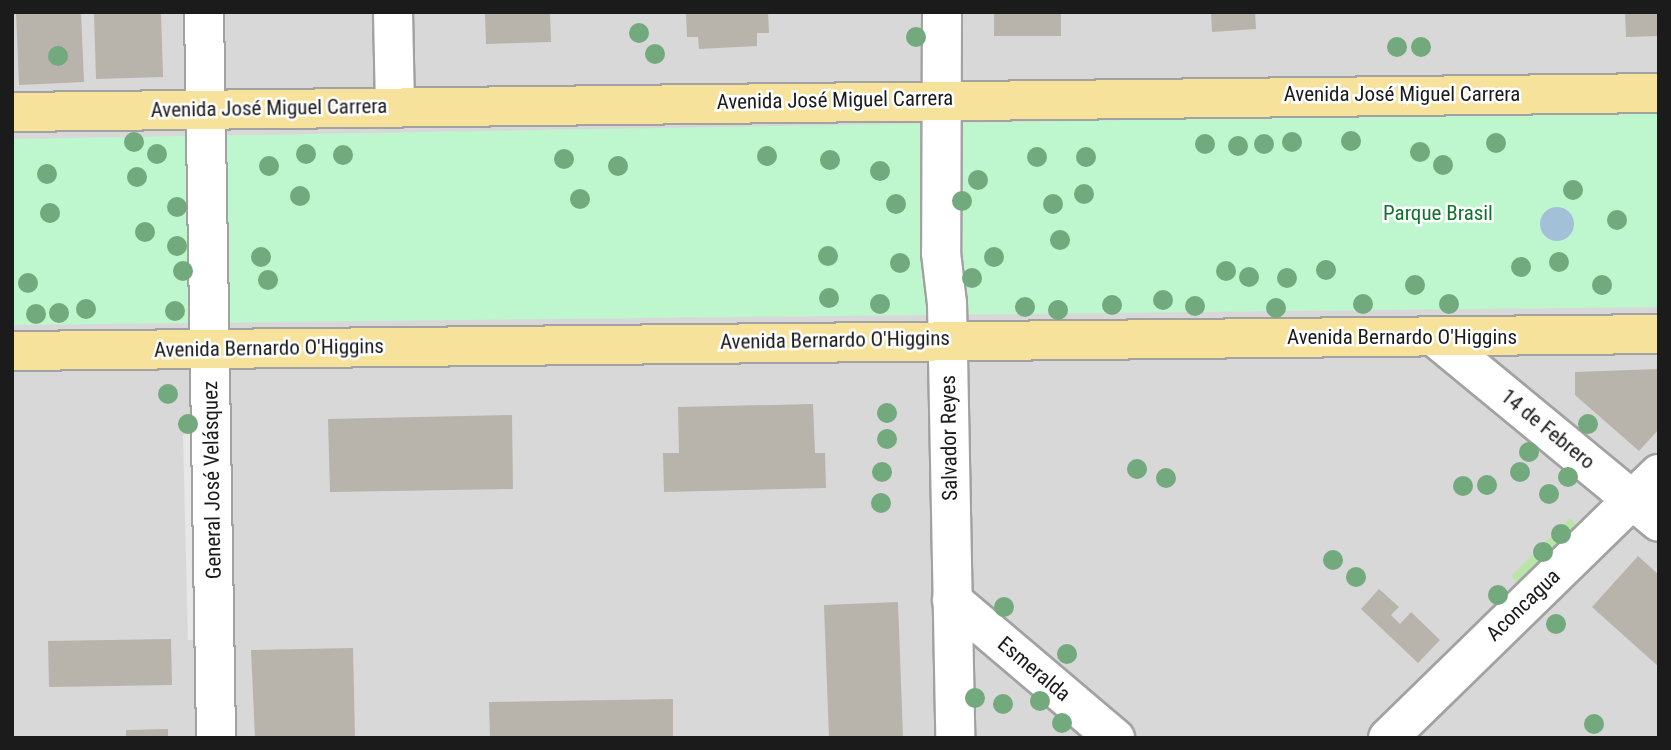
<!DOCTYPE html>
<meta charset="utf-8">
<style>
body{margin:0}
#map{position:relative;width:1671px;height:750px;overflow:hidden;background:#ecebe1;font-family:"Roboto Condensed",sans-serif}
div>[style]{position:absolute}
.residential>*{inset:0;background:#d9d8d8}
.grass>*{inset:0;background:#b9e5a8}
.park>*{inset:0;background:#bef6ce}
.parking>*{inset:0;background:#e7e7e7}
.water>*{inset:0;background:#a2c1d9}
.round{border-radius:50%}
.building>*{inset:0;background:#b8b3ab}
.roads{filter:drop-shadow(2px 0 #a2a2a2) drop-shadow(-2px 0 #a2a2a2) drop-shadow(0 2px #a2a2a2) drop-shadow(0 -2px #a2a2a2)}
.minor>*{height:38px;margin:-19px;padding:0 19px;transform-origin:19px;border-radius:19px;background:#fff}
.major>*{height:38px;margin:-19px;padding:0 19px;transform-origin:19px;border-radius:19px;background:#f7e29b}
.trees>*{width:20px;height:20px;margin:-10px;border-radius:50%;background:#72a97d}
span{translate:-50% -50%;white-space:nowrap;text-align:center;line-height:1.15;-webkit-text-stroke:5px #fff;paint-order:stroke}
.street-label{font-size:21px;color:#1b1b1b}
.park-label{font-size:21px;color:#0f732c}
.frame{position:absolute;inset:0;border:14px solid #1b1b1b;pointer-events:none}
</style>
<div id="map">
<div class="residential">
<i style="clip-path:polygon(12px 12px,1659px 12px,1659px 738px,12px 738px)"></i>
</div>
<div class="grass">
<i style="clip-path:polygon(1570px 518px,1579px 528px,1520px 585px,1511px 576px)"></i>
</div>
<div class="park">
<i style="clip-path:polygon(1659px 111px,1659px 307px,12px 325px,12px 139px)"></i>
</div>
<div class="parking">
<i style="clip-path:polygon(200px 430px,206px 640px,188px 640px,183px 435px)"></i>
</div>
<div class="water">
<i class="round" style="left:1540px;top:207px;width:34px;height:34px"></i>
</div>
<div class="building">
<i style="clip-path:polygon(16px 12px,81px 12px,84px 82px,19px 85px)"></i>
<i style="clip-path:polygon(94px 12px,161px 12px,163px 77px,96px 79px)"></i>
<i style="clip-path:polygon(485px 12px,550px 12px,551px 42px,486px 44px)"></i>
<i style="clip-path:polygon(686px 12px,768px 12px,769px 33px,757px 33px,757px 46px,699px 49px,698px 37px,687px 37px)"></i>
<i style="clip-path:polygon(994px 12px,1061px 12px,1061px 36px,994px 36px)"></i>
<i style="clip-path:polygon(1211px 12px,1255px 12px,1256px 29px,1212px 32px)"></i>
<i style="clip-path:polygon(1625px 12px,1659px 12px,1659px 36px,1626px 37px)"></i>
<i style="clip-path:polygon(1659px 369px,1659px 429px,1639px 451px,1575px 395px,1575px 372px)"></i>
<i style="clip-path:polygon(813px 404px,815px 453px,825px 453px,826px 488px,664px 492px,663px 453px,679px 453px,678px 407px)"></i>
<i style="clip-path:polygon(512px 415px,513px 489px,330px 492px,328px 419px)"></i>
<i style="clip-path:polygon(1638px 556px,1659px 575px,1659px 667px,1592px 607px)"></i>
<i style="clip-path:polygon(1379px 589px,1399px 607px,1391px 615px,1400px 624px,1411px 612px,1440px 640px,1418px 663px,1361px 609px)"></i>
<i style="clip-path:polygon(898px 602px,903px 738px,829px 738px,824px 605px)"></i>
<i style="clip-path:polygon(171px 639px,172px 685px,49px 687px,48px 641px)"></i>
<i style="clip-path:polygon(353px 648px,355px 738px,255px 738px,251px 650px)"></i>
<i style="clip-path:polygon(673px 699px,673px 738px,490px 738px,489px 702px)"></i>
<i style="clip-path:polygon(168px 729px,168px 738px,126px 738px,126px 730px)"></i>
</div>
<div class="roads">
<div class="minor">
<i style="left:204px;top:12px;width:726px;rotate:89.05deg"></i>
<i style="left:393px;top:12px;width:94px;rotate:88.8deg"></i>
<i style="left:942px;top:12px;width:241px;rotate:90.2deg"></i>
<i style="left:941px;top:253px;width:50px;rotate:83.2deg"></i>
<i style="left:947px;top:303px;width:435px;rotate:88.9deg"></i>
<i style="left:1436px;top:338px;width:289px;rotate:39.5deg"></i>
<i style="left:952px;top:600px;width:214px;rotate:40.3deg"></i>
<i style="left:1388px;top:738px;width:378px;rotate:-44.3deg"></i>
</div>
<div class="major">
<i style="left:12px;top:112px;width:1647px;rotate:-0.66deg"></i>
<i style="left:12px;top:351px;width:1647px;rotate:-0.59deg"></i>
</div>
</div>
<div class="trees">
<i style="left:639px;top:33px"></i>
<i style="left:916px;top:37px"></i>
<i style="left:1397px;top:47px"></i>
<i style="left:1421px;top:47px"></i>
<i style="left:655px;top:54px"></i>
<i style="left:58px;top:56px"></i>
<i style="left:1351px;top:141px"></i>
<i style="left:134px;top:142px"></i>
<i style="left:1292px;top:142px"></i>
<i style="left:1496px;top:143px"></i>
<i style="left:1205px;top:144px"></i>
<i style="left:1264px;top:144px"></i>
<i style="left:1238px;top:146px"></i>
<i style="left:1420px;top:152px"></i>
<i style="left:157px;top:154px"></i>
<i style="left:306px;top:154px"></i>
<i style="left:343px;top:155px"></i>
<i style="left:767px;top:156px"></i>
<i style="left:1037px;top:157px"></i>
<i style="left:1086px;top:157px"></i>
<i style="left:564px;top:159px"></i>
<i style="left:830px;top:160px"></i>
<i style="left:1443px;top:165px"></i>
<i style="left:269px;top:166px"></i>
<i style="left:618px;top:166px"></i>
<i style="left:880px;top:171px"></i>
<i style="left:47px;top:174px"></i>
<i style="left:137px;top:177px"></i>
<i style="left:978px;top:180px"></i>
<i style="left:1573px;top:190px"></i>
<i style="left:1084px;top:194px"></i>
<i style="left:300px;top:196px"></i>
<i style="left:580px;top:199px"></i>
<i style="left:962px;top:201px"></i>
<i style="left:896px;top:204px"></i>
<i style="left:1053px;top:204px"></i>
<i style="left:177px;top:207px"></i>
<i style="left:50px;top:213px"></i>
<i style="left:1617px;top:220px"></i>
<i style="left:145px;top:232px"></i>
<i style="left:1060px;top:240px"></i>
<i style="left:177px;top:246px"></i>
<i style="left:828px;top:256px"></i>
<i style="left:261px;top:257px"></i>
<i style="left:994px;top:257px"></i>
<i style="left:1559px;top:262px"></i>
<i style="left:900px;top:263px"></i>
<i style="left:1521px;top:267px"></i>
<i style="left:1326px;top:270px"></i>
<i style="left:183px;top:271px"></i>
<i style="left:1226px;top:271px"></i>
<i style="left:1249px;top:277px"></i>
<i style="left:972px;top:278px"></i>
<i style="left:1287px;top:278px"></i>
<i style="left:268px;top:280px"></i>
<i style="left:28px;top:283px"></i>
<i style="left:1415px;top:285px"></i>
<i style="left:1602px;top:285px"></i>
<i style="left:829px;top:298px"></i>
<i style="left:1163px;top:300px"></i>
<i style="left:880px;top:304px"></i>
<i style="left:1363px;top:304px"></i>
<i style="left:1449px;top:304px"></i>
<i style="left:1112px;top:305px"></i>
<i style="left:1195px;top:306px"></i>
<i style="left:1025px;top:307px"></i>
<i style="left:1276px;top:308px"></i>
<i style="left:86px;top:309px"></i>
<i style="left:1058px;top:310px"></i>
<i style="left:175px;top:311px"></i>
<i style="left:59px;top:313px"></i>
<i style="left:36px;top:314px"></i>
<i style="left:168px;top:394px"></i>
<i style="left:887px;top:413px"></i>
<i style="left:188px;top:424px"></i>
<i style="left:1588px;top:424px"></i>
<i style="left:887px;top:439px"></i>
<i style="left:1529px;top:452px"></i>
<i style="left:1137px;top:469px"></i>
<i style="left:882px;top:472px"></i>
<i style="left:1520px;top:472px"></i>
<i style="left:1568px;top:477px"></i>
<i style="left:1166px;top:478px"></i>
<i style="left:1487px;top:485px"></i>
<i style="left:1463px;top:486px"></i>
<i style="left:1549px;top:494px"></i>
<i style="left:881px;top:503px"></i>
<i style="left:1561px;top:534px"></i>
<i style="left:1543px;top:552px"></i>
<i style="left:1333px;top:560px"></i>
<i style="left:1356px;top:577px"></i>
<i style="left:1498px;top:595px"></i>
<i style="left:1004px;top:607px"></i>
<i style="left:1556px;top:624px"></i>
<i style="left:1067px;top:654px"></i>
<i style="left:975px;top:698px"></i>
<i style="left:1040px;top:701px"></i>
<i style="left:1003px;top:704px"></i>
<i style="left:1062px;top:723px"></i>
<i style="left:1594px;top:724px"></i>
</div>
<div class="street-label">
<span style="left:1402px;top:94px">Avenida José Miguel Carrera</span>
<span style="left:835px;top:100px;rotate:-1deg">Avenida José Miguel Carrera</span>
<span style="left:269px;top:108px;rotate:-1deg">Avenida José Miguel Carrera</span>
<span style="left:1402px;top:337px">Avenida Bernardo O'Higgins</span>
<span style="left:835px;top:340px;rotate:-1deg">Avenida Bernardo O'Higgins</span>
<span style="left:269px;top:348px;rotate:-1deg">Avenida Bernardo O'Higgins</span>
<span style="left:1548px;top:429px;rotate:39deg">14 de Febrero</span>
<span style="left:949px;top:438px;rotate:-91deg">Salvador Reyes</span>
<span style="left:212px;top:480px;rotate:-91deg">General José Velásquez</span>
<span style="left:1523px;top:605px;rotate:-44deg">Aconcagua</span>
<span style="left:1034px;top:669px;rotate:40deg">Esmeralda</span>
</div>
<div class="park-label">
<span style="left:1438px;top:213px">Parque Brasil</span>
</div>
<div class="frame"></div>
</div>
